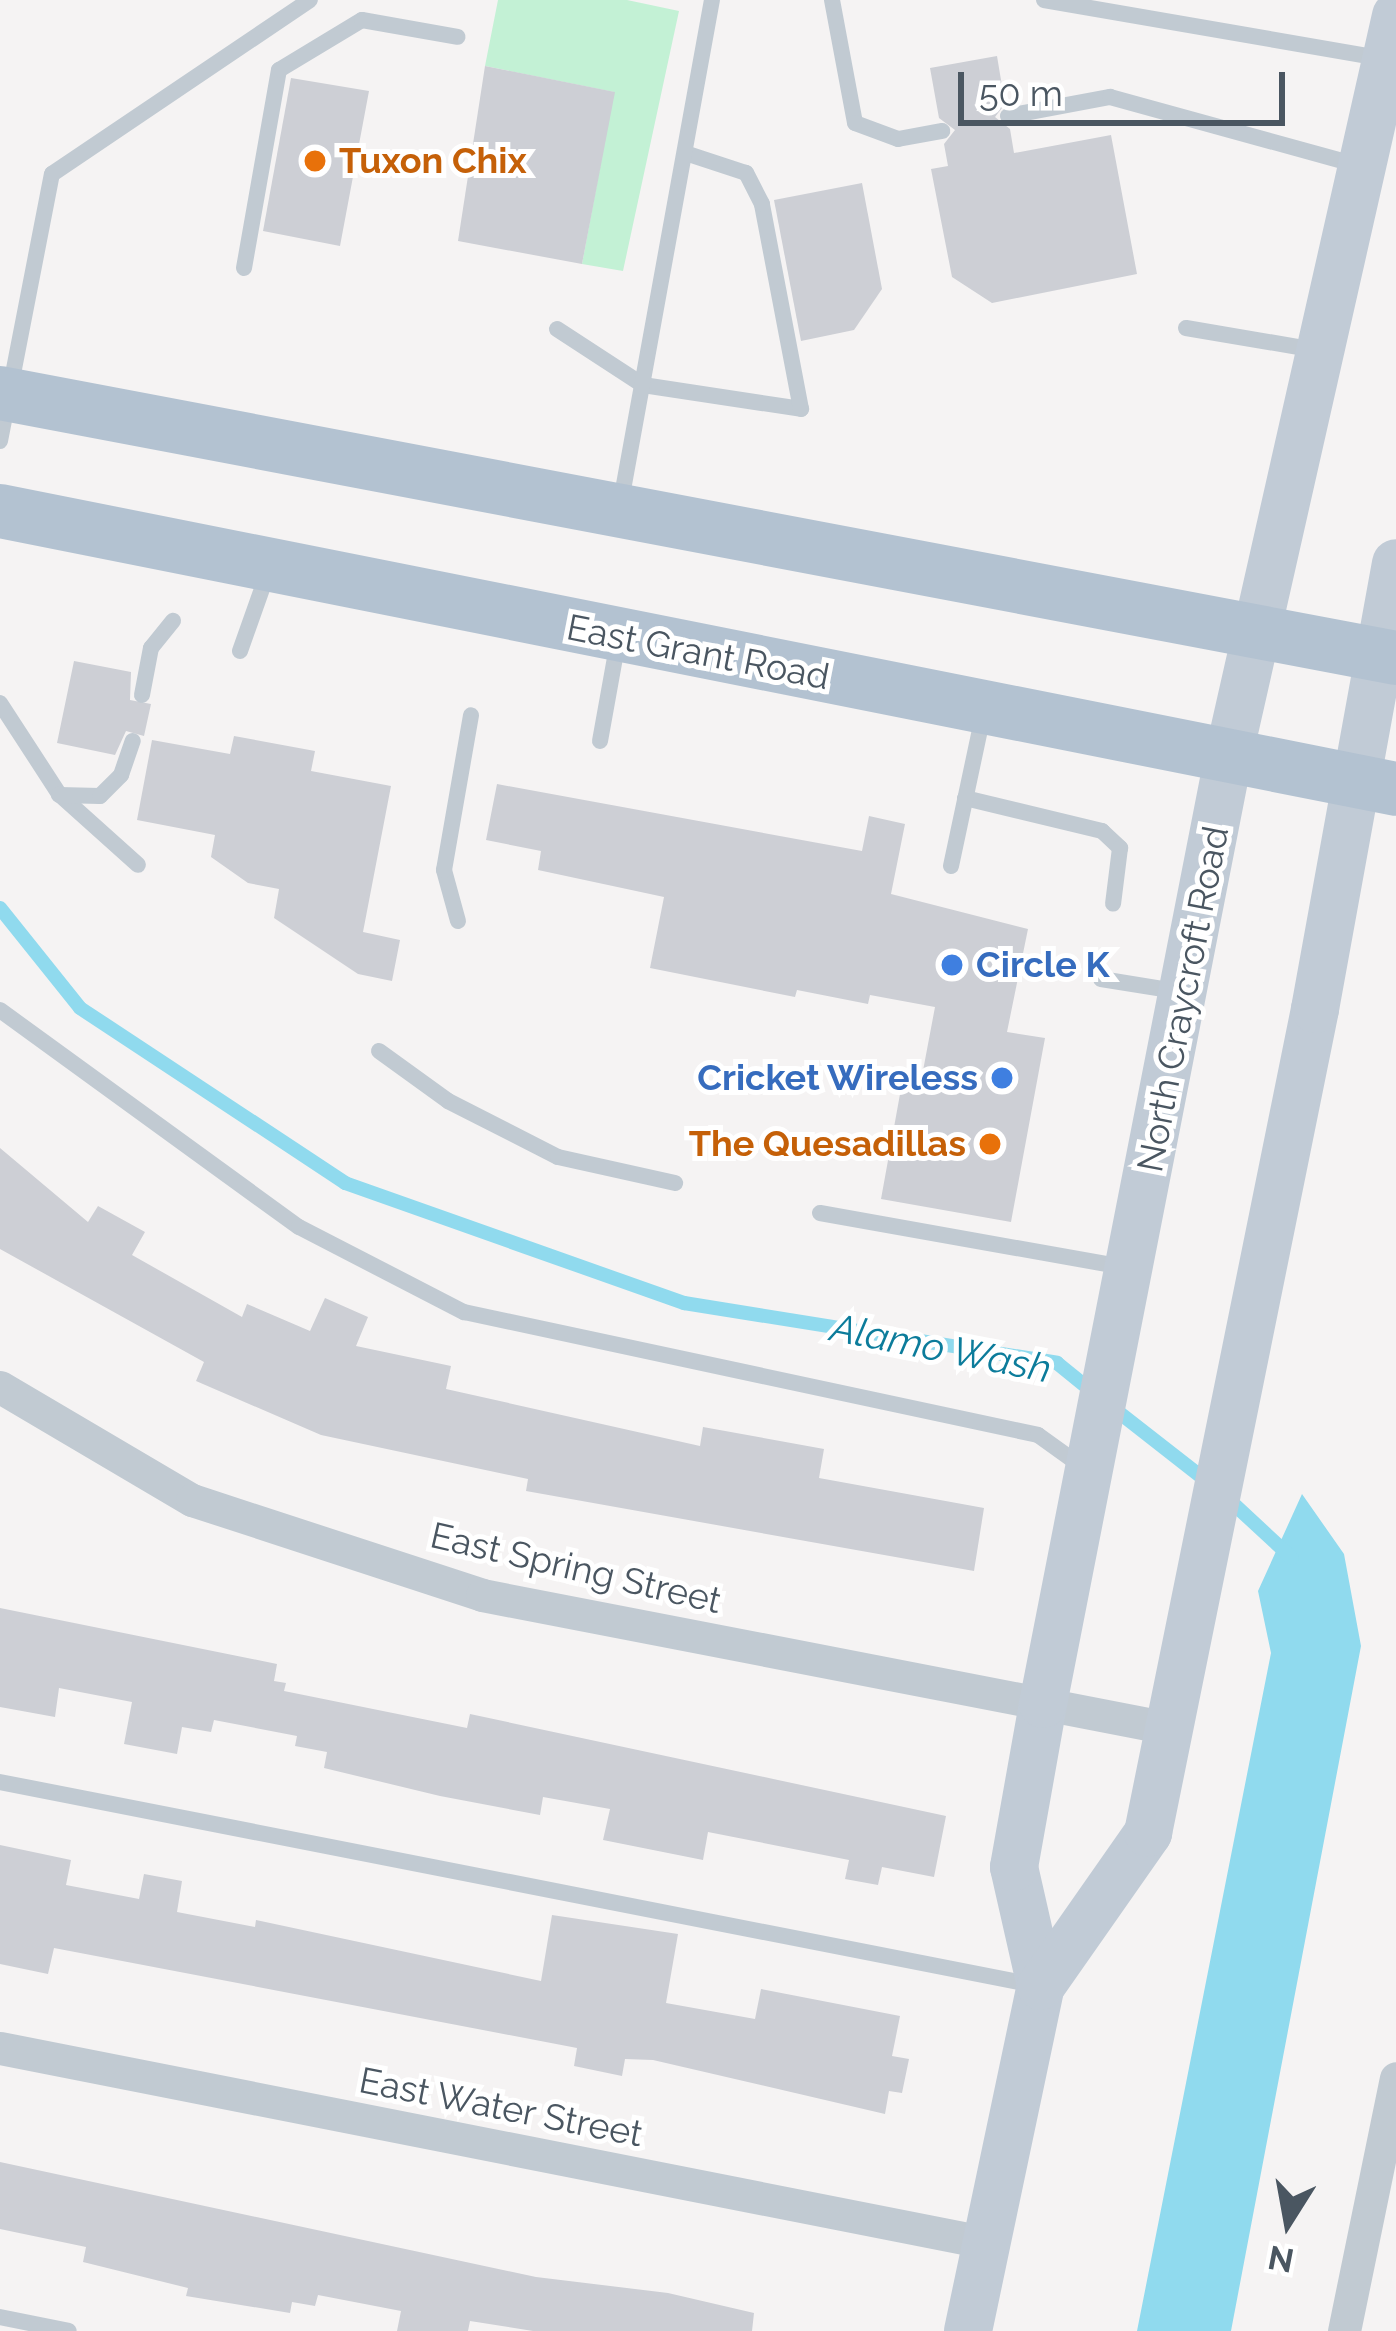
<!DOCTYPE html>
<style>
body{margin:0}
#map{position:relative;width:1396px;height:2331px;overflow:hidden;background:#f5f3f3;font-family:Raleway,sans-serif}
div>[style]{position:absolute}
.green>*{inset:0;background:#c3f1d5}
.water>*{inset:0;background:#90daee}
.stream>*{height:14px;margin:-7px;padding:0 7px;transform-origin:7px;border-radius:7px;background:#90daee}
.building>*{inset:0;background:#cdcfd5}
.lane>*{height:16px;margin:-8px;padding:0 8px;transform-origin:8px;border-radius:8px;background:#c1cad2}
.street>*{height:33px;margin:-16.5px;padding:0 16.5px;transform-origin:16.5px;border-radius:16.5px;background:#c1cad2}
.secondary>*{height:48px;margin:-24px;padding:0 24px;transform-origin:24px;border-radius:24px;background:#c1cbd6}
.primary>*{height:54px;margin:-27px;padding:0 27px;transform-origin:27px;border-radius:27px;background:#b3c2d1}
.dots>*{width:33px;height:33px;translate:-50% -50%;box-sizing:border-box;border:6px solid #fff;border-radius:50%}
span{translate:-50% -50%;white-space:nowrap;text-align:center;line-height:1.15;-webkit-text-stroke:10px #fff;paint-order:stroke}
.food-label{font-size:36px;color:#c56008;font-weight:700}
.left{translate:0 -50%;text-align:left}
.right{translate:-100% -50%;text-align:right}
.street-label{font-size:36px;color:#4a5661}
.shop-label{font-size:36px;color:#366cbe;font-weight:700}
.water-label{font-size:39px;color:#0c7c9b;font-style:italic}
.north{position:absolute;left:1228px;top:2163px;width:120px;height:120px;-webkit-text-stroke:9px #fff;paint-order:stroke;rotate:191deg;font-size:33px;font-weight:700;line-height:48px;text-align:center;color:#4a5661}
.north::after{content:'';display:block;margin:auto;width:42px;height:54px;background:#4a5661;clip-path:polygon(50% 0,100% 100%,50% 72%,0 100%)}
.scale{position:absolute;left:958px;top:72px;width:327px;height:54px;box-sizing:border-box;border:6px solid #4a5661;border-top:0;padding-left:15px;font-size:36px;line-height:42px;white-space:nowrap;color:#4a5661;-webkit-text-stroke:9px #fff;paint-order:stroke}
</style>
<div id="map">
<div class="green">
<i style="clip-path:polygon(498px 0,627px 0,679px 11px,623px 271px,582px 264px,614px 92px,485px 66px)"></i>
</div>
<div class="water">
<i style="clip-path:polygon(1302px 1494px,1344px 1554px,1361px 1646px,1231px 2331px,1137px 2331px,1271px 1653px,1258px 1591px)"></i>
</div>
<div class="stream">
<i style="left:0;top:908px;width:128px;rotate:51.3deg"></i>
<i style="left:80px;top:1008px;width:318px;rotate:33.4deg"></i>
<i style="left:345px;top:1183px;width:360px;rotate:19.5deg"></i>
<i style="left:684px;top:1303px;width:378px;rotate:9.1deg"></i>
<i style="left:1057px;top:1363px;width:48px;rotate:39deg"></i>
<i style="left:1112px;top:1407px;width:122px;rotate:38deg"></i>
<i style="left:1225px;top:1496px;width:91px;rotate:42.8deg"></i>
</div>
<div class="building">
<i style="clip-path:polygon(997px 56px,1005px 104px,995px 117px,1010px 129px,1014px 153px,1111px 135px,1137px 274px,992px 303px,952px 277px,931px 169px,948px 166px,944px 144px,955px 130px,939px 118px,930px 68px)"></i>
<i style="clip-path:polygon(485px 66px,615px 92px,582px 264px,458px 241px)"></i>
<i style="clip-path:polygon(291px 78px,369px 91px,340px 246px,263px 231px)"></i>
<i style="clip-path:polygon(862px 183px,882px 289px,854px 330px,801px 341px,774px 200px)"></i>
<i style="clip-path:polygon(74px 661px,131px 672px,130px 700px,151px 704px,144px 736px,126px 731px,115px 755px,57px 743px)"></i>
<i style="clip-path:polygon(234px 736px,315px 751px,311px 771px,391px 786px,363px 932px,400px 940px,392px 981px,358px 974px,274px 918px,279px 889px,248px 883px,211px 857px,215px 835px,137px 820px,152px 740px,230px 754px)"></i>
<i style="clip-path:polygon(497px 784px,862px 851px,869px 816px,905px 824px,891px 894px,1028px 929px,1007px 1032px,1045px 1038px,1011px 1222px,881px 1199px,904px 1072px,922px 1076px,935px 1007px,870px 995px,868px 1004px,797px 990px,795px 997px,650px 968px,664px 897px,538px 870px,541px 851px,486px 840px)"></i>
<i style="clip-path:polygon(0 1148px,88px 1222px,98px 1206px,145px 1232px,132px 1255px,242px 1317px,247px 1304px,310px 1331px,325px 1298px,368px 1317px,356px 1346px,451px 1366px,446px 1389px,700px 1446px,703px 1427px,824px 1449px,819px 1478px,984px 1508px,974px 1571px,526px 1491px,528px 1479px,321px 1435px,196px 1381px,204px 1362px,0 1249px)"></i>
<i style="clip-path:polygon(0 1608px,277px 1664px,274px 1681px,286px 1683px,284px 1691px,467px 1728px,470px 1714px,946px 1816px,934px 1877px,882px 1867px,878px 1885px,845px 1879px,849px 1860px,708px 1832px,703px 1860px,603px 1840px,610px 1809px,543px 1797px,540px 1815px,440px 1796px,324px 1768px,327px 1752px,295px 1746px,297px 1736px,214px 1720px,211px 1732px,182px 1727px,177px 1754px,124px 1744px,132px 1702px,59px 1688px,55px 1717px,0 1707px)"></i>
<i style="clip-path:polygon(0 1845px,71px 1860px,66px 1885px,139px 1899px,144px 1874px,182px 1881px,177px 1912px,255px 1927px,256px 1920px,541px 1981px,552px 1915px,678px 1934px,666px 2003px,755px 2019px,761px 1989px,900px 2016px,892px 2056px,909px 2059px,902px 2093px,889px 2091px,885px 2114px,653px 2060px,625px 2059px,622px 2076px,574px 2066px,577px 2048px,54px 1948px,48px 1974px,0 1964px)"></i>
<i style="clip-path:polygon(0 2162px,536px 2277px,668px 2293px,754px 2313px,752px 2331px,533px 2331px,470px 2321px,468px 2331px,397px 2331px,401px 2311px,318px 2295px,315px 2306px,292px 2302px,290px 2313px,186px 2296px,188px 2288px,83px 2262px,86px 2247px,0 2229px)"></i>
</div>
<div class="lane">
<i style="left:832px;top:0;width:125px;rotate:79.4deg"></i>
<i style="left:855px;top:123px;width:46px;rotate:20.4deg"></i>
<i style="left:898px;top:139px;width:45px;rotate:-10.3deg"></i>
<i style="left:1044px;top:0;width:341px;rotate:9.8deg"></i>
<i style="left:1008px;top:116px;width:104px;rotate:-10.6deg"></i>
<i style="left:1110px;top:97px;width:259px;rotate:15.4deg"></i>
<i style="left:244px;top:268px;width:201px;rotate:-80deg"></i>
<i style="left:279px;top:70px;width:97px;rotate:-31.1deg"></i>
<i style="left:362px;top:20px;width:97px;rotate:10deg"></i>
<i style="left:1186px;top:328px;width:132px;rotate:9.6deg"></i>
<i style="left:557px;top:329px;width:103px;rotate:33.1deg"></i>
<i style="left:643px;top:385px;width:160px;rotate:8.6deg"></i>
<i style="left:801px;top:409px;width:209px;rotate:-100.8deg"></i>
<i style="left:762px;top:204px;width:35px;rotate:-117deg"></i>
<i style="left:746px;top:173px;width:64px;rotate:-161.8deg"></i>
<i style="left:0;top:441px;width:272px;rotate:-79deg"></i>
<i style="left:52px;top:174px;width:311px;rotate:-34deg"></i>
<i style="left:621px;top:501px;width:509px;rotate:-79.71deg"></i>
<i style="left:240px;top:651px;width:84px;rotate:-70.5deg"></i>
<i style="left:142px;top:695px;width:48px;rotate:-79.2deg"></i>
<i style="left:151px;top:648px;width:35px;rotate:-51deg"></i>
<i style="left:0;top:703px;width:108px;rotate:57deg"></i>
<i style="left:59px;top:794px;width:106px;rotate:41.9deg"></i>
<i style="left:600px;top:741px;width:102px;rotate:-79.8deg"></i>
<i style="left:59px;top:795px;width:41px;rotate:1.4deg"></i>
<i style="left:100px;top:796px;width:30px;rotate:-45deg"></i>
<i style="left:121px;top:775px;width:36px;rotate:-71deg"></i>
<i style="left:965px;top:798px;width:141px;rotate:13.5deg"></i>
<i style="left:1102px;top:831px;width:25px;rotate:43deg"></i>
<i style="left:1120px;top:848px;width:56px;rotate:97.1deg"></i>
<i style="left:951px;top:866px;width:154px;rotate:-78deg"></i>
<i style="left:458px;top:921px;width:53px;rotate:-105.4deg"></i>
<i style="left:444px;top:870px;width:157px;rotate:-80.1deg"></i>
<i style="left:1101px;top:979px;width:81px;rotate:9.2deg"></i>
<i style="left:0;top:1010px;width:369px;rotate:36deg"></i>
<i style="left:299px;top:1227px;width:186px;rotate:27.3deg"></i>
<i style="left:464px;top:1312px;width:587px;rotate:12.09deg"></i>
<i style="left:1038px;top:1435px;width:57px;rotate:35.7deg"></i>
<i style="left:379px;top:1051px;width:85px;rotate:35.9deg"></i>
<i style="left:448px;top:1101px;width:123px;rotate:27deg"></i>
<i style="left:558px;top:1157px;width:120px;rotate:12.5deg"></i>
<i style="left:820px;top:1213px;width:309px;rotate:10.1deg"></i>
<i style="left:0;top:1782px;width:1054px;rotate:11.11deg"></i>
<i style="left:0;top:2317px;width:70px;rotate:11.5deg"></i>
</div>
<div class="street">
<i style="left:0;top:1387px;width:223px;rotate:30.5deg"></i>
<i style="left:192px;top:1500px;width:305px;rotate:18.1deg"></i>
<i style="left:482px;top:1595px;width:699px;rotate:10.97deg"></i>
<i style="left:0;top:2048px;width:1007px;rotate:11.16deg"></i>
<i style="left:1344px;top:2331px;width:258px;rotate:-78.4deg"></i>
</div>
<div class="secondary">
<i style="left:1041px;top:1986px;width:122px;rotate:-102.8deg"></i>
<i style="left:1014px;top:1867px;width:166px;rotate:-79.9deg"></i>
<i style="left:1043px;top:1704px;width:968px;rotate:-78.92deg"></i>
<i style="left:1229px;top:754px;width:757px;rotate:-77.25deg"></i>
<i style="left:968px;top:2331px;width:353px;rotate:-78.1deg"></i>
<i style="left:1041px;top:1986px;width:187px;rotate:-55deg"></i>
<i style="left:1148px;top:1833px;width:841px;rotate:-78.54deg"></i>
<i style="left:1315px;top:1009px;width:453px;rotate:-79.7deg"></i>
</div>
<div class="primary">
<i style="left:0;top:393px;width:1421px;rotate:10.75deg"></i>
<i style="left:0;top:511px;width:1423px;rotate:11.26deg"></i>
</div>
<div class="dots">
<i style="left:315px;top:161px;background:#e8710a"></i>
<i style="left:952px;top:965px;background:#3f7fe0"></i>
<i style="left:1002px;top:1078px;background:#3f7fe0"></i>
<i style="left:990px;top:1144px;background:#e8710a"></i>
</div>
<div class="food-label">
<span class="left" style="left:339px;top:161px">Tuxon Chix</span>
<span class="right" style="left:966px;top:1144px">The Quesadillas</span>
</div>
<div class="street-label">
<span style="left:698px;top:652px;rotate:11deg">East Grant Road</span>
<span style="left:1183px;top:999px;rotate:-79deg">North Craycroft Road</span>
<span style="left:576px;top:1568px;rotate:13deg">East Spring Street</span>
<span style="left:501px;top:2107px;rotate:11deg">East Water Street</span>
</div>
<div class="shop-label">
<span class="left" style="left:976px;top:965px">Circle K</span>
<span class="right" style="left:978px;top:1078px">Cricket Wireless</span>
</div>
<div class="water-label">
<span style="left:941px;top:1348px;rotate:11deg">Alamo Wash</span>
</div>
<div class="north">N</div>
<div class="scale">50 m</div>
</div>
